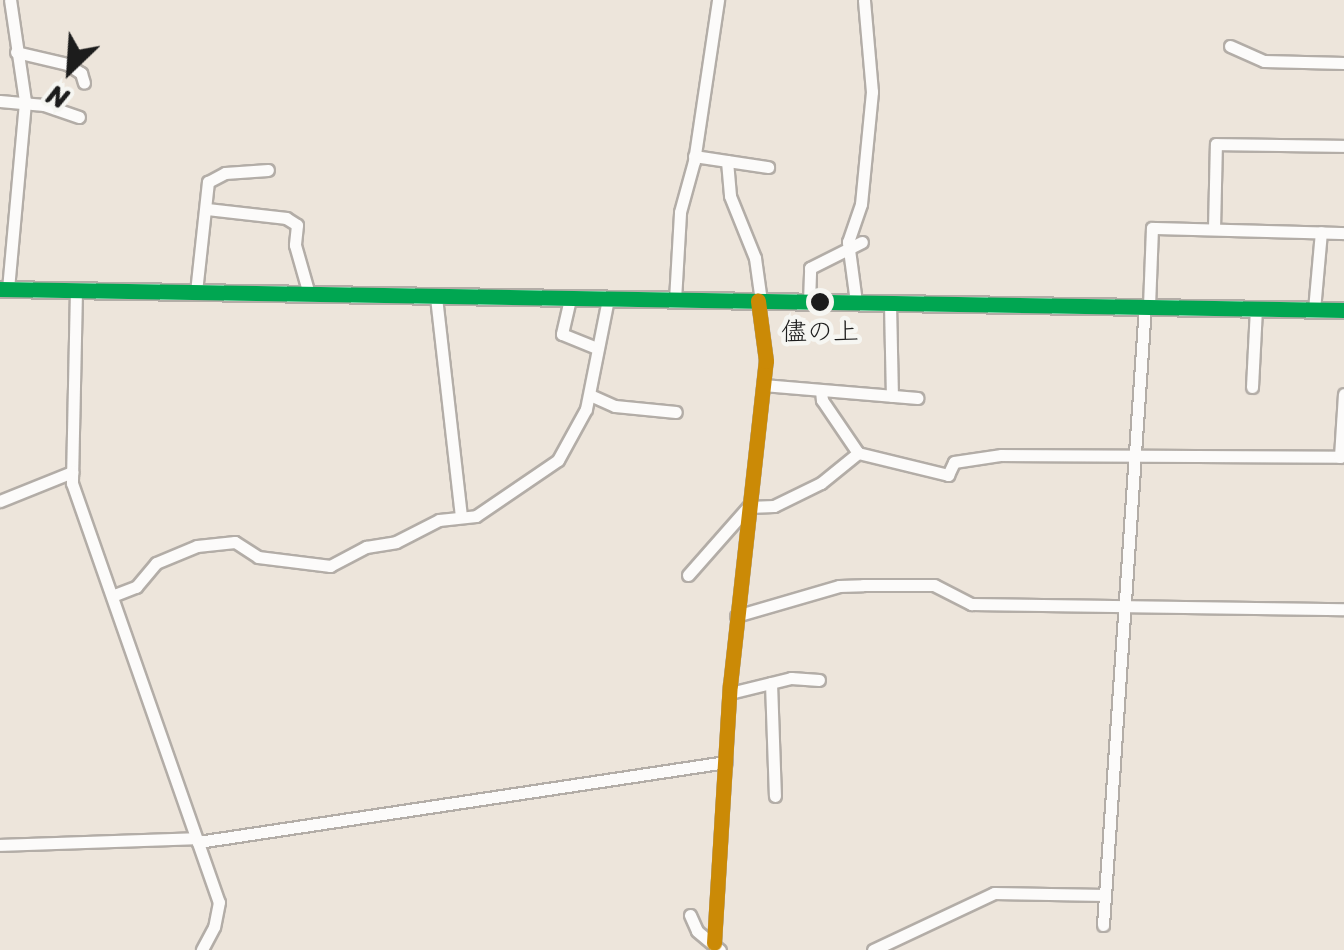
<!DOCTYPE html>
<meta charset="utf-8">
<style>
body{margin:0}
#map{position:relative;width:1344px;height:950px;overflow:hidden;background:#ede5db;font-family:Sriracha,"Klee One",sans-serif}
div>[style]{position:absolute}
.roads{filter:drop-shadow(2px 0 #b3ada7) drop-shadow(-2px 0 #b3ada7) drop-shadow(0 2px #b3ada7) drop-shadow(0 -2px #b3ada7)}
.minor>*{height:11px;margin:-5.5px;padding:0 5.5px;transform-origin:5.5px;border-radius:5.5px;background:#fcfbfa}
.tertiary>*{height:15px;margin:-7.5px;padding:0 7.5px;transform-origin:7.5px;border-radius:7.5px;background:#fcfbfa}
.bus-1>*{height:15px;margin:-7.5px;padding:0 7.5px;transform-origin:7.5px;border-radius:7.5px;background:#00a651}
.bus-2>*{height:15px;margin:-7.5px;padding:0 7.5px;transform-origin:7.5px;border-radius:7.5px;background:#cb8a06}
.dots>*{width:28px;height:28px;translate:-50% -50%;box-sizing:border-box;border:5px solid #f6f6f2;border-radius:50%}
span{translate:-50% -50%;white-space:nowrap;text-align:center;line-height:1.15;-webkit-text-stroke:9px #f6f6f2;paint-order:stroke}
.bus-label{font-size:26px;color:#1c1c1c}
.north{position:absolute;left:20px;top:20px;width:100px;height:100px;-webkit-text-stroke:8px #f6f6f2;paint-order:stroke;rotate:205deg;font-size:28px;font-weight:700;line-height:40px;text-align:center;color:#1c1c1c}
.north::after{content:'';display:block;margin:auto;width:35px;height:45px;background:#1c1c1c;clip-path:polygon(50% 0,100% 100%,50% 72%,0 100%)}
</style>
<div id="map">
<div class="roads">
<div class="minor">
<i style="left:1230px;top:46px;width:37px;rotate:24deg"></i>
<i style="left:1264px;top:61px;width:80px;rotate:1.4deg"></i>
<i style="left:16px;top:52px;width:52px;rotate:13.2deg"></i>
<i style="left:67px;top:64px;width:17px;rotate:33deg"></i>
<i style="left:81px;top:73px;width:10px;rotate:73deg"></i>
<i style="left:0;top:101px;width:44px;rotate:5.2deg"></i>
<i style="left:44px;top:105px;width:37px;rotate:19deg"></i>
<i style="left:694px;top:156px;width:75px;rotate:8.5deg"></i>
<i style="left:727px;top:161px;width:35px;rotate:85deg"></i>
<i style="left:730px;top:196px;width:67px;rotate:68deg"></i>
<i style="left:755px;top:258px;width:43px;rotate:82.1deg"></i>
<i style="left:207px;top:209px;width:80px;rotate:6.5deg"></i>
<i style="left:286px;top:218px;width:13px;rotate:32deg"></i>
<i style="left:297px;top:225px;width:20px;rotate:96deg"></i>
<i style="left:295px;top:245px;width:51px;rotate:74.1deg"></i>
<i style="left:1214px;top:229px;width:85px;rotate:-88.7deg"></i>
<i style="left:1216px;top:144px;width:128px;rotate:0.9deg"></i>
<i style="left:8px;top:289px;width:189px;rotate:-84.8deg"></i>
<i style="left:25px;top:101px;width:102px;rotate:-98.4deg"></i>
<i style="left:76px;top:290px;width:193px;rotate:91.2deg"></i>
<i style="left:72px;top:483px;width:444px;rotate:70.7deg"></i>
<i style="left:219px;top:902px;width:25px;rotate:101deg"></i>
<i style="left:214px;top:927px;width:26px;rotate:118deg"></i>
<i style="left:196px;top:292px;width:111px;rotate:-83.8deg"></i>
<i style="left:208px;top:182px;width:19px;rotate:-28deg"></i>
<i style="left:225px;top:173px;width:43px;rotate:-4deg"></i>
<i style="left:436px;top:297px;width:219px;rotate:83.5deg"></i>
<i style="left:570px;top:299px;width:36px;rotate:103deg"></i>
<i style="left:562px;top:334px;width:35px;rotate:22deg"></i>
<i style="left:675px;top:300px;width:88px;rotate:-86.7deg"></i>
<i style="left:680px;top:212px;width:53px;rotate:-74.6deg"></i>
<i style="left:694px;top:161px;width:163px;rotate:-81.5deg"></i>
<i style="left:809px;top:302px;width:34px;rotate:-88deg"></i>
<i style="left:810px;top:268px;width:58px;rotate:-26.6deg"></i>
<i style="left:856px;top:302px;width:61px;rotate:-97.6deg"></i>
<i style="left:848px;top:242px;width:40px;rotate:-71.1deg"></i>
<i style="left:861px;top:204px;width:113px;rotate:-84.4deg"></i>
<i style="left:872px;top:92px;width:92px;rotate:-95deg"></i>
<i style="left:890px;top:303px;width:93px;rotate:88.8deg"></i>
<i style="left:1149px;top:306px;width:78px;rotate:-87.8deg"></i>
<i style="left:1152px;top:228px;width:192px;rotate:1.5deg"></i>
<i style="left:1314px;top:310px;width:78px;rotate:-84.9deg"></i>
<i style="left:763px;top:385px;width:155px;rotate:4.8deg"></i>
<i style="left:1252px;top:387px;width:79px;rotate:-87.1deg"></i>
<i style="left:821px;top:391px;width:9px;rotate:84deg"></i>
<i style="left:822px;top:400px;width:64px;rotate:55.8deg"></i>
<i style="left:858px;top:453px;width:93px;rotate:13.7deg"></i>
<i style="left:948px;top:475px;width:14px;rotate:-65deg"></i>
<i style="left:954px;top:462px;width:48px;rotate:-8.5deg"></i>
<i style="left:1001px;top:455px;width:339px;rotate:0.3deg"></i>
<i style="left:1340px;top:457px;width:63px;rotate:-86.4deg"></i>
<i style="left:590px;top:395px;width:27px;rotate:24deg"></i>
<i style="left:615px;top:406px;width:61px;rotate:5.6deg"></i>
<i style="left:0;top:501px;width:78px;rotate:-21.9deg"></i>
<i style="left:688px;top:575px;width:91px;rotate:-48.6deg"></i>
<i style="left:748px;top:507px;width:26px;rotate:-2deg"></i>
<i style="left:774px;top:506px;width:52px;rotate:-26.1deg"></i>
<i style="left:821px;top:483px;width:48px;rotate:-39deg"></i>
<i style="left:112px;top:596px;width:26px;rotate:-21deg"></i>
<i style="left:136px;top:587px;width:31px;rotate:-50deg"></i>
<i style="left:156px;top:563px;width:44px;rotate:-22.5deg"></i>
<i style="left:197px;top:546px;width:38px;rotate:-6deg"></i>
<i style="left:235px;top:542px;width:27px;rotate:33deg"></i>
<i style="left:258px;top:557px;width:73px;rotate:7.1deg"></i>
<i style="left:330px;top:566px;width:41px;rotate:-27.8deg"></i>
<i style="left:366px;top:547px;width:30px;rotate:-9deg"></i>
<i style="left:396px;top:542px;width:48px;rotate:-27.1deg"></i>
<i style="left:439px;top:520px;width:37px;rotate:-6deg"></i>
<i style="left:476px;top:516px;width:99px;rotate:-34.3deg"></i>
<i style="left:558px;top:460px;width:58px;rotate:-61.2deg"></i>
<i style="left:586px;top:409px;width:112px;rotate:-78.7deg"></i>
<i style="left:736px;top:616px;width:107px;rotate:-16.2deg"></i>
<i style="left:839px;top:586px;width:24px;rotate:-2deg"></i>
<i style="left:863px;top:585px;width:71px"></i>
<i style="left:934px;top:585px;width:42px;rotate:27.2deg"></i>
<i style="left:971px;top:604px;width:373px;rotate:0.8deg"></i>
<i style="left:771px;top:683px;width:113px;rotate:88deg"></i>
<i style="left:730px;top:693px;width:63px;rotate:-13.8deg"></i>
<i style="left:791px;top:678px;width:28px;rotate:4deg"></i>
<i style="left:198px;top:842px;width:534px;rotate:-8.62deg"></i>
<i style="left:0;top:845px;width:196px;rotate:-2deg"></i>
<i style="left:690px;top:915px;width:17px;rotate:66deg"></i>
<i style="left:697px;top:931px;width:30px;rotate:40deg"></i>
<i style="left:1103px;top:925px;width:620px;rotate:-86.12deg"></i>
<i style="left:714px;top:943px;width:258px;rotate:-86.5deg"></i>
<i style="left:730px;top:685px;width:326px;rotate:-83.7deg"></i>
<i style="left:766px;top:361px;width:61px;rotate:-97.6deg"></i>
<i style="left:873px;top:950px;width:134px;rotate:-25.2deg"></i>
<i style="left:994px;top:893px;width:111px;rotate:1deg"></i>
</div>
<div class="tertiary">
<i style="left:0;top:289px;width:1344px;rotate:0.9deg"></i>
</div>
</div>
<div class="bus-1">
<i style="left:0;top:289px;width:1344px;rotate:0.9deg"></i>
</div>
<div class="bus-2">
<i style="left:714px;top:943px;width:258px;rotate:-86.5deg"></i>
<i style="left:730px;top:685px;width:326px;rotate:-83.7deg"></i>
<i style="left:766px;top:361px;width:61px;rotate:-97.6deg"></i>
</div>
<div class="dots">
<i style="left:820px;top:302px;background:#1c1c1c"></i>
</div>
<div class="bus-label">
<span style="left:820px;top:332px">儘の上</span>
</div>
<div class="north">N</div>
</div>
